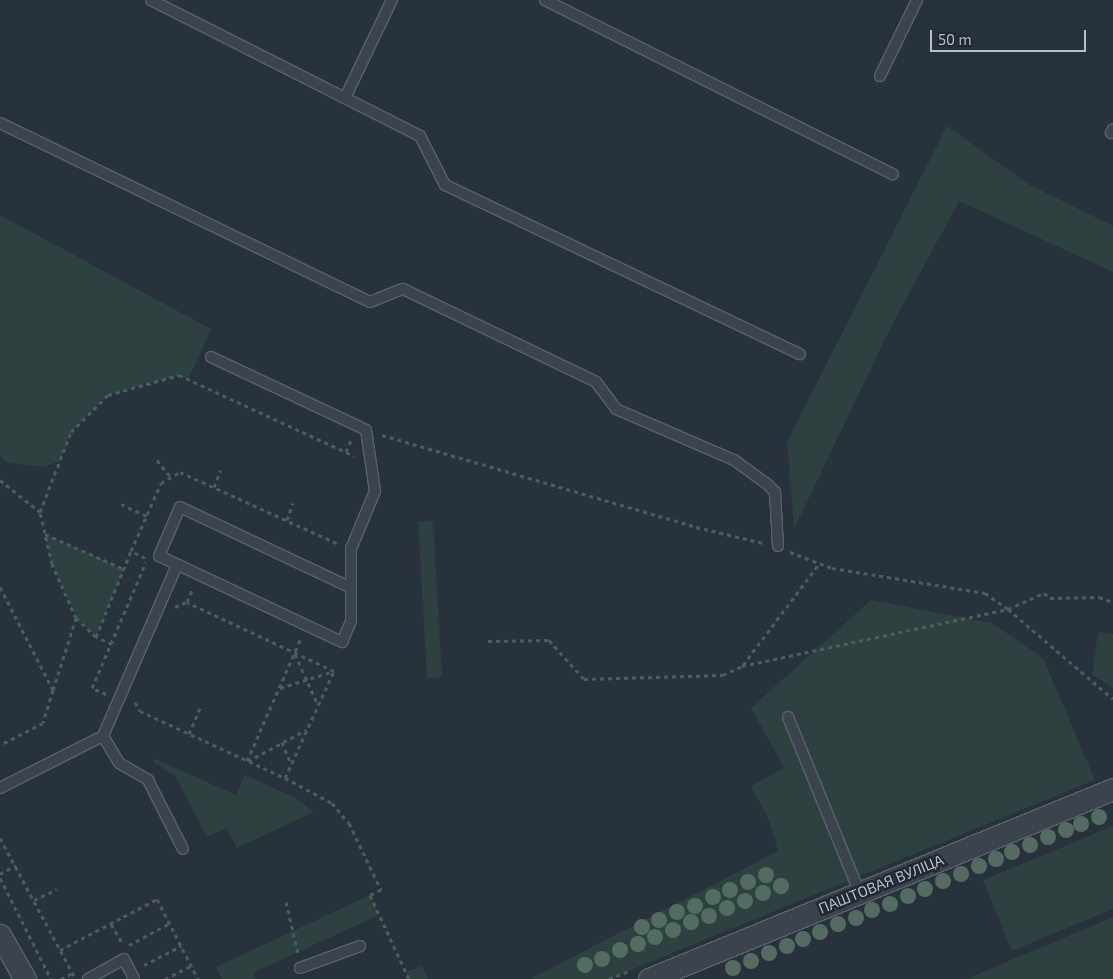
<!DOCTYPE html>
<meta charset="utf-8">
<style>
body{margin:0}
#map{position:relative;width:1113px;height:979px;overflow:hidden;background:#27323c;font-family:"Exo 2",sans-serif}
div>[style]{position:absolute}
.green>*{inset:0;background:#2c4140}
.path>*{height:3px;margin-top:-1.5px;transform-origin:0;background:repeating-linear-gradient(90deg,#4b5e5e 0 4px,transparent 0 8px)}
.roads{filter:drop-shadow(1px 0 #59626b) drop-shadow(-1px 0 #59626b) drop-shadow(0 1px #59626b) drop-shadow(0 -1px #59626b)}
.lane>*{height:10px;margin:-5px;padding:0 5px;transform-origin:5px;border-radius:5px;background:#3b444d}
.street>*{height:21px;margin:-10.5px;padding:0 10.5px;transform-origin:10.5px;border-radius:10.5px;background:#3b444d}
.trees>*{width:16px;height:16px;margin:-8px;border-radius:50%;background:#536c60}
span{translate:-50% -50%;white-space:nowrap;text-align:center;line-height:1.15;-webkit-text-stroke:5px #202932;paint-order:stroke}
.street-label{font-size:15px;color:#b7bfc8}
.scale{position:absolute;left:930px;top:30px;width:156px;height:22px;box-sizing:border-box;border:2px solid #b7bfc8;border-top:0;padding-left:6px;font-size:15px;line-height:18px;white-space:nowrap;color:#b7bfc8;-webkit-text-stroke:4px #202932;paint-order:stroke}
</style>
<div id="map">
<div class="green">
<i style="clip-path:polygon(947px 126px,1030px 185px,1113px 226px,1113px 272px,959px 201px,890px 329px,794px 529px,787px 442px)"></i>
<i style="clip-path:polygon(0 215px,211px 329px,188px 380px,179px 375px,108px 395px,71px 432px,60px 461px,43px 467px,8px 463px,0 456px)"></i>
<i style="clip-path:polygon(433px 521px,442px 677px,427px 678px,418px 522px)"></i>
<i style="clip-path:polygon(45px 534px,124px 569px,96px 637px,76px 618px,52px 564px)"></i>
<i style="clip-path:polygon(871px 600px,992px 623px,1043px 658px,1095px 780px,609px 979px,530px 979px,778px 851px,769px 820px,751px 786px,784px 768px,751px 708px)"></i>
<i style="clip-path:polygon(1098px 632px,1113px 634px,1113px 688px,1092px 675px)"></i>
<i style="clip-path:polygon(153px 758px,236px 795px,245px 775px,296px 798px,314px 812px,237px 848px,226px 828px,207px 837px,175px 776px,154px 762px)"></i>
<i style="clip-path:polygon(1113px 826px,1113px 909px,1012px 951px,983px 880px)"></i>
<i style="clip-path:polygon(370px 895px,379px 915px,253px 973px,255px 979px,222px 979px,216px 967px)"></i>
<i style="clip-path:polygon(1113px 917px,1113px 979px,966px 979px)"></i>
<i style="clip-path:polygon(422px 966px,428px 979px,409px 979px,406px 972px)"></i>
</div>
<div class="path">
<i style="left:382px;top:435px;width:327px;rotate:16.3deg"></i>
<i style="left:696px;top:527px;width:69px;rotate:13.4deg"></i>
<i style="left:346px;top:452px;width:13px;rotate:-67deg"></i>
<i style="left:157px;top:460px;width:22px;rotate:51deg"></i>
<i style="left:0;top:480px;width:51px;rotate:38.7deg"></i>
<i style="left:214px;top:487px;width:18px;rotate:-68deg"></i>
<i style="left:121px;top:504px;width:29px;rotate:25deg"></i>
<i style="left:287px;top:520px;width:18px;rotate:-71deg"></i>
<i style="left:45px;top:534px;width:86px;rotate:23.9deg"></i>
<i style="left:790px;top:552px;width:45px;rotate:20.9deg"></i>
<i style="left:832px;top:568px;width:155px;rotate:9.3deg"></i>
<i style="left:985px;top:593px;width:28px;rotate:35deg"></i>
<i style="left:1008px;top:609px;width:138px;rotate:40.6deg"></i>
<i style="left:145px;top:558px;width:16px;rotate:-153deg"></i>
<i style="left:131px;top:551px;width:74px;rotate:-66.2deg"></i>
<i style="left:161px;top:483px;width:22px;rotate:-30deg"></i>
<i style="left:180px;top:472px;width:175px;rotate:24.4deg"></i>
<i style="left:0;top:587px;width:116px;rotate:62.8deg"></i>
<i style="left:53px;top:690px;width:34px;rotate:107deg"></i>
<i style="left:43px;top:723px;width:48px;rotate:152.9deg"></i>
<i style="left:175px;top:607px;width:13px;rotate:-23deg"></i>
<i style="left:187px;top:602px;width:15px;rotate:-67deg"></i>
<i style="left:96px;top:637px;width:93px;rotate:-67.9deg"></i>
<i style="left:488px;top:641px;width:61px;rotate:-0.9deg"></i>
<i style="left:549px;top:640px;width:52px;rotate:48.1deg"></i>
<i style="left:584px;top:679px;width:139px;rotate:-1.6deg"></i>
<i style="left:723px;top:675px;width:21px;rotate:-25deg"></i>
<i style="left:742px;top:666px;width:272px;rotate:-12.1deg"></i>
<i style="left:1008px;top:609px;width:39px;rotate:-24deg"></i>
<i style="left:1044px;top:593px;width:8px;rotate:40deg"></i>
<i style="left:1050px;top:598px;width:49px;rotate:-1.2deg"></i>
<i style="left:1099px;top:597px;width:15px;rotate:20deg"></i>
<i style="left:112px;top:644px;width:17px;rotate:-156deg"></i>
<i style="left:96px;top:637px;width:28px;rotate:-136deg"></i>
<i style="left:76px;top:618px;width:59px;rotate:-114deg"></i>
<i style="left:52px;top:564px;width:53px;rotate:-103deg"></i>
<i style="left:40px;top:512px;width:86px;rotate:-68.8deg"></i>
<i style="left:71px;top:432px;width:52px;rotate:-45deg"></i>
<i style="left:108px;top:395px;width:74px;rotate:-15.7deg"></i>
<i style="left:179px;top:375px;width:193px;rotate:24.8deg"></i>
<i style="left:295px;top:654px;width:56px;rotate:65.7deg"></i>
<i style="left:743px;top:665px;width:125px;rotate:-53.1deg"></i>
<i style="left:280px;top:688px;width:57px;rotate:-17.5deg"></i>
<i style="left:53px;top:690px;width:76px;rotate:-72.3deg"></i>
<i style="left:106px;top:694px;width:15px;rotate:-157deg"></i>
<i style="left:92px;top:688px;width:137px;rotate:-66.8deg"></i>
<i style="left:135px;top:702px;width:10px;rotate:61deg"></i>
<i style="left:140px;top:711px;width:160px;rotate:24.8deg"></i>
<i style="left:285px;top:778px;width:118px;rotate:-65.4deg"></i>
<i style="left:334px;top:671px;width:162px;rotate:-154.9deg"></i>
<i style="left:189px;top:734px;width:30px;rotate:-67deg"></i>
<i style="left:282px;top:742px;width:24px;rotate:68deg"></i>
<i style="left:247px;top:761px;width:134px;rotate:-66.3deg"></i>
<i style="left:248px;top:761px;width:66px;rotate:-28.1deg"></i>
<i style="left:285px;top:778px;width:53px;rotate:28deg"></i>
<i style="left:332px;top:803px;width:26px;rotate:50deg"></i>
<i style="left:349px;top:823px;width:74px;rotate:64.5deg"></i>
<i style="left:381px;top:890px;width:12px;rotate:156deg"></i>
<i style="left:370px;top:895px;width:93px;rotate:65.1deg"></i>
<i style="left:0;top:838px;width:157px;rotate:61.8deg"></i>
<i style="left:0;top:874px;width:18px;rotate:-29deg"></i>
<i style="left:0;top:878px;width:113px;rotate:63.2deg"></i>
<i style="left:34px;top:900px;width:25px;rotate:-26deg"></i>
<i style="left:286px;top:902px;width:52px;rotate:76.8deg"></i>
<i style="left:111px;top:924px;width:23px;rotate:59deg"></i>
<i style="left:129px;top:945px;width:47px;rotate:-28.2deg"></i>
<i style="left:60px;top:950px;width:110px;rotate:-27.7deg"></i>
<i style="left:157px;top:899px;width:90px;rotate:62.9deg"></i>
<i style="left:144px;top:965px;width:42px;rotate:-27.2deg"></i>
<i style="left:61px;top:979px;width:15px;rotate:-28deg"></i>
<i style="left:165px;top:979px;width:29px;rotate:-27deg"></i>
<i style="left:609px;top:979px;width:24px;rotate:-22deg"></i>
</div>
<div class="roads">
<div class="lane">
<i style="left:151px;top:0;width:301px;rotate:26.8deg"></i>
<i style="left:420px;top:136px;width:55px;rotate:63deg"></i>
<i style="left:445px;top:185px;width:393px;rotate:25.5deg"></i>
<i style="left:545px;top:0;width:389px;rotate:26.6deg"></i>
<i style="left:880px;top:76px;width:85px;rotate:-64deg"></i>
<i style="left:345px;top:98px;width:109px;rotate:-64.4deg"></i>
<i style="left:0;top:123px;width:411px;rotate:25.8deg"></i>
<i style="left:370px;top:302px;width:35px;rotate:-22deg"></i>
<i style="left:403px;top:289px;width:214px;rotate:25.7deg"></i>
<i style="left:596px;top:382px;width:34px;rotate:53deg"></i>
<i style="left:616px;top:409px;width:129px;rotate:23.4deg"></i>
<i style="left:734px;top:460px;width:39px;rotate:36deg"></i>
<i style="left:766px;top:483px;width:13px;rotate:45deg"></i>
<i style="left:775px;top:492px;width:54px;rotate:86.8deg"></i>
<i style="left:1111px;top:133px;width:4px;rotate:-63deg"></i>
<i style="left:211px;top:357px;width:171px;rotate:25.2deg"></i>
<i style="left:366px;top:430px;width:62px;rotate:81.6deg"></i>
<i style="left:375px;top:491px;width:63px;rotate:112.5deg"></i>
<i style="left:351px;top:549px;width:39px;rotate:90deg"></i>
<i style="left:180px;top:507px;width:189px;rotate:25.3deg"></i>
<i style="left:351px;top:588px;width:33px;rotate:90deg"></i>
<i style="left:351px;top:621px;width:23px;rotate:113deg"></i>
<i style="left:342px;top:642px;width:202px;rotate:-154.8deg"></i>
<i style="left:159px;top:556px;width:53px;rotate:-66.8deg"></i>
<i style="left:788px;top:717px;width:190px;rotate:67.8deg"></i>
<i style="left:103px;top:736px;width:31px;rotate:59deg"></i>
<i style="left:119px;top:763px;width:34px;rotate:30deg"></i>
<i style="left:148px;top:780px;width:77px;rotate:63.1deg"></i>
<i style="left:0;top:788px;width:115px;rotate:-26.8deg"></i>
<i style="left:103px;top:736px;width:186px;rotate:-66.6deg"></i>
<i style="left:300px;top:968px;width:64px;rotate:-20.1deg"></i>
<i style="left:88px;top:979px;width:41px;rotate:-29.1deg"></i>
<i style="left:124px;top:959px;width:22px;rotate:63deg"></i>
</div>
<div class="street">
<i style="left:0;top:935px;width:51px;rotate:60.4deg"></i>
<i style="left:649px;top:979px;width:501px;rotate:-22.27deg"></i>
</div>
</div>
<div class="trees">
<i style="left:1099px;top:817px"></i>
<i style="left:1081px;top:824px"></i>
<i style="left:1066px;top:830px"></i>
<i style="left:1048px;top:837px"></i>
<i style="left:1030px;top:845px"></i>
<i style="left:1012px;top:852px"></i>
<i style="left:996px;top:859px"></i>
<i style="left:979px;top:866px"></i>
<i style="left:961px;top:874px"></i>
<i style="left:766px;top:875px"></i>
<i style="left:943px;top:881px"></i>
<i style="left:748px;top:882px"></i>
<i style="left:781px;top:886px"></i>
<i style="left:925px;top:889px"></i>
<i style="left:730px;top:890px"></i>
<i style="left:763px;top:893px"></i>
<i style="left:908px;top:896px"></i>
<i style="left:713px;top:897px"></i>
<i style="left:745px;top:901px"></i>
<i style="left:890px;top:904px"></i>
<i style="left:695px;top:906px"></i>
<i style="left:727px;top:908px"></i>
<i style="left:872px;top:910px"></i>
<i style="left:677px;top:912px"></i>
<i style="left:709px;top:916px"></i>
<i style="left:856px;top:918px"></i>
<i style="left:659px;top:920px"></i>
<i style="left:691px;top:922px"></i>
<i style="left:838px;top:924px"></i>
<i style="left:642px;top:927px"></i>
<i style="left:673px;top:930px"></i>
<i style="left:820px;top:932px"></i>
<i style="left:655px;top:937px"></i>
<i style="left:803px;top:939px"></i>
<i style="left:638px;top:944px"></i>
<i style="left:787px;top:946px"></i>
<i style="left:620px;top:950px"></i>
<i style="left:769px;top:953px"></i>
<i style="left:602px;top:959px"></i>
<i style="left:751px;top:961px"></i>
<i style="left:585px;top:965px"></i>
<i style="left:733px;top:968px"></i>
</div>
<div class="street-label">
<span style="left:881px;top:884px;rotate:-22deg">ПАШТОВАЯ ВУЛІЦА</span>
</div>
<div class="scale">50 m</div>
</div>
